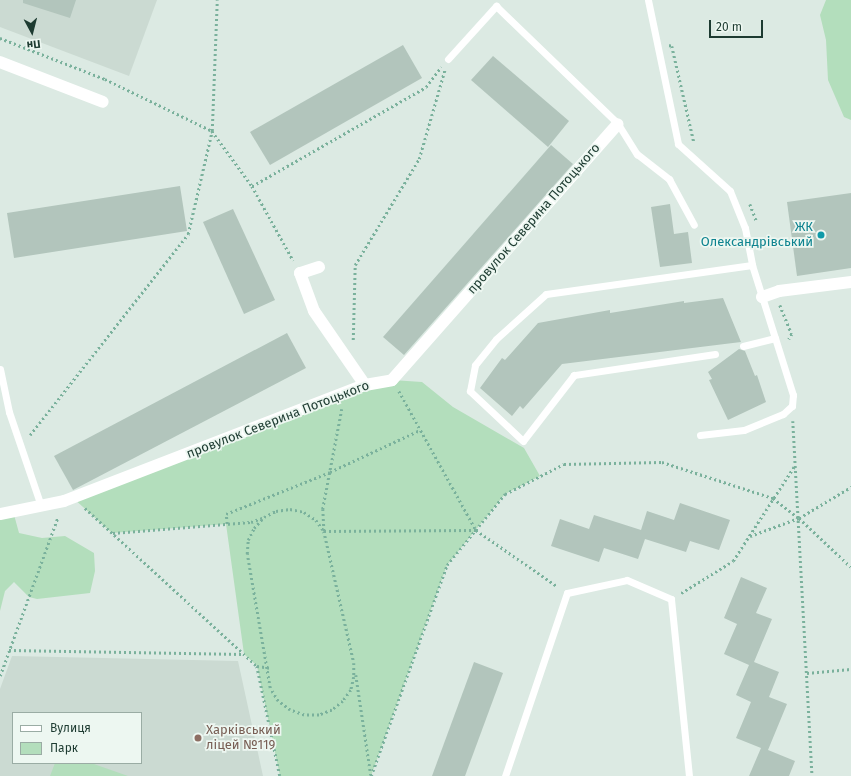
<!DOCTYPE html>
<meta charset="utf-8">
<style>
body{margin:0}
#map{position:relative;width:851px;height:776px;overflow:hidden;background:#dceae3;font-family:"Fira Sans",sans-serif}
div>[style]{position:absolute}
.built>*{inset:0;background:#cbdad2}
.green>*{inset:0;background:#b3debc}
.building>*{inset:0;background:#b2c5bc}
.path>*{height:2.5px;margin-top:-1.25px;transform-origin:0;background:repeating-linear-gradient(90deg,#7ab19c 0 2px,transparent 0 5px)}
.service>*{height:7px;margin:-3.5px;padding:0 3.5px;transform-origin:3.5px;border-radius:3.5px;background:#fff}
.minor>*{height:12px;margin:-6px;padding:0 6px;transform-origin:6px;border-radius:6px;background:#fff}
.dots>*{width:11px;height:11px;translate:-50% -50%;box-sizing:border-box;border:2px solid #edf7f1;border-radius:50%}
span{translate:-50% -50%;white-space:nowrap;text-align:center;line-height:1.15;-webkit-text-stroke:3.5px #edf7f1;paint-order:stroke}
.street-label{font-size:13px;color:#1d3b31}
.culture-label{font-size:13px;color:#0d838f}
.right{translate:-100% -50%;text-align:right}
.education-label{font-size:13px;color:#785e54}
.left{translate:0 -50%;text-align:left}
.legend{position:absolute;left:12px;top:712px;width:130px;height:52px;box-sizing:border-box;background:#edf7f1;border:1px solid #9aaca4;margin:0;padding:5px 7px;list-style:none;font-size:12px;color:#1d3b31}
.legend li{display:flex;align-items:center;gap:8px;height:20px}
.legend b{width:20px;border:1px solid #9aaca4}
.north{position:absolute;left:12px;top:12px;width:40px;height:40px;-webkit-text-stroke:3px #edf7f1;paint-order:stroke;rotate:173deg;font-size:11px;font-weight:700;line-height:16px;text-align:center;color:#1d3b31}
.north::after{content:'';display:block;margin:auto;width:14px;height:18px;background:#1d3b31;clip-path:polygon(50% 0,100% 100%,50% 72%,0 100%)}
.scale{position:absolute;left:709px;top:20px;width:54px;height:18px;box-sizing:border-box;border:2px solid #1d3b31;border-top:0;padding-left:5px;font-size:12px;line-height:14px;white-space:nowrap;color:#1d3b31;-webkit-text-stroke:3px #edf7f1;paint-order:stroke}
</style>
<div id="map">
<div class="built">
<i style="clip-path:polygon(0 0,157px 0,129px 76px,0 27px)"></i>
<i style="clip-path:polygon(evenodd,12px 656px,238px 661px,263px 776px,0 776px,0 689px,12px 656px,13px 713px,141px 713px,141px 763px,13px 763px,13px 713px)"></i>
</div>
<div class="green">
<i style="clip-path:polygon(826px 0,851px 0,851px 120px,844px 117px,828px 80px,826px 40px,820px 15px)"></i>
<i style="clip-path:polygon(392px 380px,422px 382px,453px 407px,524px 448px,540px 476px,505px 494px,447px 565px,371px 776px,280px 776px,257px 666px,244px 654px,226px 524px,112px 533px,73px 498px)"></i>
<i style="clip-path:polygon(13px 511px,19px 533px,42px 538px,65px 536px,94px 553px,95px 571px,90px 593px,37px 599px,29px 597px,14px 582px,5px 591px,0 611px,0 514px)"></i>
<i style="clip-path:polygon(55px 763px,91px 763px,128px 776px,50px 776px)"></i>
</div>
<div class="building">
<i style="clip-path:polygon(23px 0,76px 0,70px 18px,23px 3px)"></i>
<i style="clip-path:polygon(403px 45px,422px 78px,270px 165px,250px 132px)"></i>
<i style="clip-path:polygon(493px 56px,569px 121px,548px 147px,471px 80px)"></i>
<i style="clip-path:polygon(551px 145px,573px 164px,404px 355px,383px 337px)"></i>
<i style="clip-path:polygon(180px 186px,187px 231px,14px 258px,7px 213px)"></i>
<i style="clip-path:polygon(851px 193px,851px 268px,797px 276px,787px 202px)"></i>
<i style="clip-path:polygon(670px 204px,674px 234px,688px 232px,692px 263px,660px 267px,651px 207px)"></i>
<i style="clip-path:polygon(233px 209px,275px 300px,244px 314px,203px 222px)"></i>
<i style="clip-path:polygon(723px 298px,741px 342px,562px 364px,523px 409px,520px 406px,512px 416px,480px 388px,502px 358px,505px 360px,538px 323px,610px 310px,610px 313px,684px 301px,684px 303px)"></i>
<i style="clip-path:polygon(287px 333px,306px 368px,73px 490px,54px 456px)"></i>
<i style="clip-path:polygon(739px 349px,745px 351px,755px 376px,757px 375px,766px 402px,728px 420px,709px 380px,712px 379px,708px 372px)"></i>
<i style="clip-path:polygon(680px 503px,730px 520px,719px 550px,690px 541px,686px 552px,645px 539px,638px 559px,604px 548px,599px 562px,551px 546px,560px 519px,589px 529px,594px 515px,641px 530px,647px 511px,674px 520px)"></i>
<i style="clip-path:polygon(741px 577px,767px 588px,756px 613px,772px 619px,754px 662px,779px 672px,769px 697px,787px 704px,768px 750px,795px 761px,789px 776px,749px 776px,761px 748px,736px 738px,751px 702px,736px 695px,749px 665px,724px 654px,737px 624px,724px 618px)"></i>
<i style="clip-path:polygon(474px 662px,503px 673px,465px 776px,432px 776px)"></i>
</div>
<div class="path">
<i style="left:0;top:38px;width:113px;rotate:21.3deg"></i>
<i style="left:105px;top:79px;width:119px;rotate:25.9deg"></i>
<i style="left:212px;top:131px;width:131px;rotate:-87.8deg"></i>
<i style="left:669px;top:45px;width:3px;rotate:18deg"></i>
<i style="left:672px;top:46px;width:98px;rotate:77.1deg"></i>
<i style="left:252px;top:186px;width:200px;rotate:-29.6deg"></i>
<i style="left:426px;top:87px;width:25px;rotate:-53deg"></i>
<i style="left:750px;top:204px;width:19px;rotate:69deg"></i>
<i style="left:780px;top:305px;width:31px;rotate:68deg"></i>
<i style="left:792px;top:334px;width:6px;rotate:121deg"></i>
<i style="left:353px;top:340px;width:75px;rotate:-88.5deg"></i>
<i style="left:355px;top:265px;width:124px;rotate:-58.9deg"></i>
<i style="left:419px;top:159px;width:94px;rotate:-73.9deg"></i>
<i style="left:399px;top:391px;width:159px;rotate:61deg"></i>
<i style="left:476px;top:530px;width:98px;rotate:34.7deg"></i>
<i style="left:342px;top:409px;width:102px;rotate:100.8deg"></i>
<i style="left:323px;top:509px;width:22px;rotate:87deg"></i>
<i style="left:324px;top:531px;width:152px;rotate:-0.4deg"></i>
<i style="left:793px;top:421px;width:356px;rotate:86.9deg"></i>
<i style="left:30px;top:435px;width:256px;rotate:-51.8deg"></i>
<i style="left:188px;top:234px;width:106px;rotate:-76.9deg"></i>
<i style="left:212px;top:131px;width:68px;rotate:54deg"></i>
<i style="left:252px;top:186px;width:85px;rotate:61deg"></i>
<i style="left:85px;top:508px;width:234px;rotate:42.6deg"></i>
<i style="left:257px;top:666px;width:112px;rotate:78.2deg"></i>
<i style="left:290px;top:509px;width:14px;rotate:12deg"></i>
<i style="left:304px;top:512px;width:14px;rotate:34deg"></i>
<i style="left:316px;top:520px;width:14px;rotate:54deg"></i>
<i style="left:324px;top:531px;width:135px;rotate:77.2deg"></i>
<i style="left:354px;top:663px;width:14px;rotate:90deg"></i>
<i style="left:354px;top:677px;width:13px;rotate:103deg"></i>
<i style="left:351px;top:690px;width:14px;rotate:126deg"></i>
<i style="left:343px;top:701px;width:14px;rotate:141deg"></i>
<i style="left:332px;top:710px;width:14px;rotate:159deg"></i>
<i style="left:319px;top:715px;width:15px;rotate:180deg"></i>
<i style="left:304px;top:715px;width:15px;rotate:-160deg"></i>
<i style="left:290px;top:710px;width:15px;rotate:-143deg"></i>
<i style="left:278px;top:701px;width:15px;rotate:-122deg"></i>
<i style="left:270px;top:688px;width:136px;rotate:-99.7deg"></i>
<i style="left:247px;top:554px;width:14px;rotate:-86deg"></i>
<i style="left:248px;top:540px;width:13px;rotate:-63deg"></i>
<i style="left:254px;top:528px;width:15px;rotate:-48deg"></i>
<i style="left:264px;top:517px;width:13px;rotate:-27deg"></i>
<i style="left:276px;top:511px;width:14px;rotate:-8deg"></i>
<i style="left:227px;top:524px;width:10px;rotate:-96deg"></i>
<i style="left:226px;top:514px;width:112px;rotate:-22deg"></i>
<i style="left:330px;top:472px;width:99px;rotate:-25deg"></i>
<i style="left:113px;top:533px;width:138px;rotate:-4.6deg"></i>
<i style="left:251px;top:522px;width:12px;rotate:-20deg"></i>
<i style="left:750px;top:536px;width:52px;rotate:-20.2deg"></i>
<i style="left:799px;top:518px;width:61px;rotate:-30.8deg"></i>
<i style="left:681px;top:593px;width:61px;rotate:-31.6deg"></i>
<i style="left:733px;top:561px;width:114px;rotate:-57.1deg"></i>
<i style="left:9px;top:650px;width:234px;rotate:1deg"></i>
<i style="left:257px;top:666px;width:15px;rotate:8deg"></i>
<i style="left:807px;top:673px;width:44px;rotate:-5.2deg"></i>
<i style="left:356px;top:675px;width:101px;rotate:81.5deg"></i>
<i style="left:0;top:676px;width:169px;rotate:-70deg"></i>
<i style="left:371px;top:776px;width:224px;rotate:-70.2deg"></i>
<i style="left:447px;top:565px;width:92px;rotate:-50.8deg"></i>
<i style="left:505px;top:494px;width:66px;rotate:-27deg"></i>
<i style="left:564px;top:464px;width:98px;rotate:-1.2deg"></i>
<i style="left:662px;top:462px;width:117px;rotate:18deg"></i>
<i style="left:773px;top:498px;width:33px;rotate:38deg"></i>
<i style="left:799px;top:518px;width:71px;rotate:43.3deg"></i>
</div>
<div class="service">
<i style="left:648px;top:0;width:147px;rotate:78.2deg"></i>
<i style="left:678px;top:144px;width:70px;rotate:42.1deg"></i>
<i style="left:730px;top:191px;width:40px;rotate:68deg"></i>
<i style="left:745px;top:228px;width:38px;rotate:79deg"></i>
<i style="left:752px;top:265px;width:77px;rotate:72.5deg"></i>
<i style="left:775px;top:338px;width:33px;rotate:166deg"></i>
<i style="left:448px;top:59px;width:72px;rotate:-47.8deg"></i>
<i style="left:496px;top:6px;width:170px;rotate:44deg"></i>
<i style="left:618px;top:124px;width:36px;rotate:58deg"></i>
<i style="left:637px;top:154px;width:41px;rotate:38deg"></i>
<i style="left:669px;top:179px;width:52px;rotate:61.5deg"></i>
<i style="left:715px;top:354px;width:143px;rotate:171.5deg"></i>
<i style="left:574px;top:375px;width:83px;rotate:127.7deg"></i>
<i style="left:523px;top:441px;width:73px;rotate:-136.7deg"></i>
<i style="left:470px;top:391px;width:26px;rotate:-79deg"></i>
<i style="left:475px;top:365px;width:33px;rotate:-51deg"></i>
<i style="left:496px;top:339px;width:67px;rotate:-42deg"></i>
<i style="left:546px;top:294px;width:208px;rotate:-8deg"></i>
<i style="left:0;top:369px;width:44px;rotate:78.2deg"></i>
<i style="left:9px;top:412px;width:99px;rotate:71.2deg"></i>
<i style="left:700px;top:435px;width:44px;rotate:-6.5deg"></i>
<i style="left:744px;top:430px;width:42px;rotate:-22.3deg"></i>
<i style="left:783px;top:414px;width:12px;rotate:-42deg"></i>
<i style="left:792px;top:406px;width:11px;rotate:-85deg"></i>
<i style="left:793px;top:395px;width:60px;rotate:-107.5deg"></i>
<i style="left:505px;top:776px;width:193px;rotate:-71.3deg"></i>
<i style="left:567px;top:593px;width:61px;rotate:-12.2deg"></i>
<i style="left:627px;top:580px;width:48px;rotate:23.4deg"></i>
<i style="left:671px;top:599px;width:178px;rotate:84.2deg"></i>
</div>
<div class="minor">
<i style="left:0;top:62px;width:110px;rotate:21.2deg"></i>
<i style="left:319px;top:267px;width:20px;rotate:162deg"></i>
<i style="left:300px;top:273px;width:40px;rotate:69.8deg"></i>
<i style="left:314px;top:311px;width:90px;rotate:55.4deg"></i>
<i style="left:762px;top:297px;width:18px;rotate:-19deg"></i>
<i style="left:779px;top:291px;width:73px;rotate:-7.1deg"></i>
<i style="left:0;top:514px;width:65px;rotate:-11.5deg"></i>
<i style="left:64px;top:501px;width:323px;rotate:-21.1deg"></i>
<i style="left:365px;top:385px;width:27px;rotate:-10deg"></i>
<i style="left:392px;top:380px;width:341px;rotate:-48.6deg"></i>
</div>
<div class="dots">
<i style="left:821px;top:235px;background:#0f9aa8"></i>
<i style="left:198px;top:738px;background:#8d6e63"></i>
</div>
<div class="street-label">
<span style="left:534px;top:219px;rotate:-49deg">провулок Северина Потоцького</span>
<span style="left:278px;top:420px;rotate:-21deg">провулок Северина Потоцького</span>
</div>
<div class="culture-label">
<span class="right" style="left:813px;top:235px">ЖК<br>Олександрівський</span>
</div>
<div class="education-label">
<span class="left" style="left:206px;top:738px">Харківський<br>ліцей №119</span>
</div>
<ul class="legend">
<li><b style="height:5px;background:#fff"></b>Вулиця</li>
<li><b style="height:11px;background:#b3debc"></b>Парк</li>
</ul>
<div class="north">Пн</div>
<div class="scale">20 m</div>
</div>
